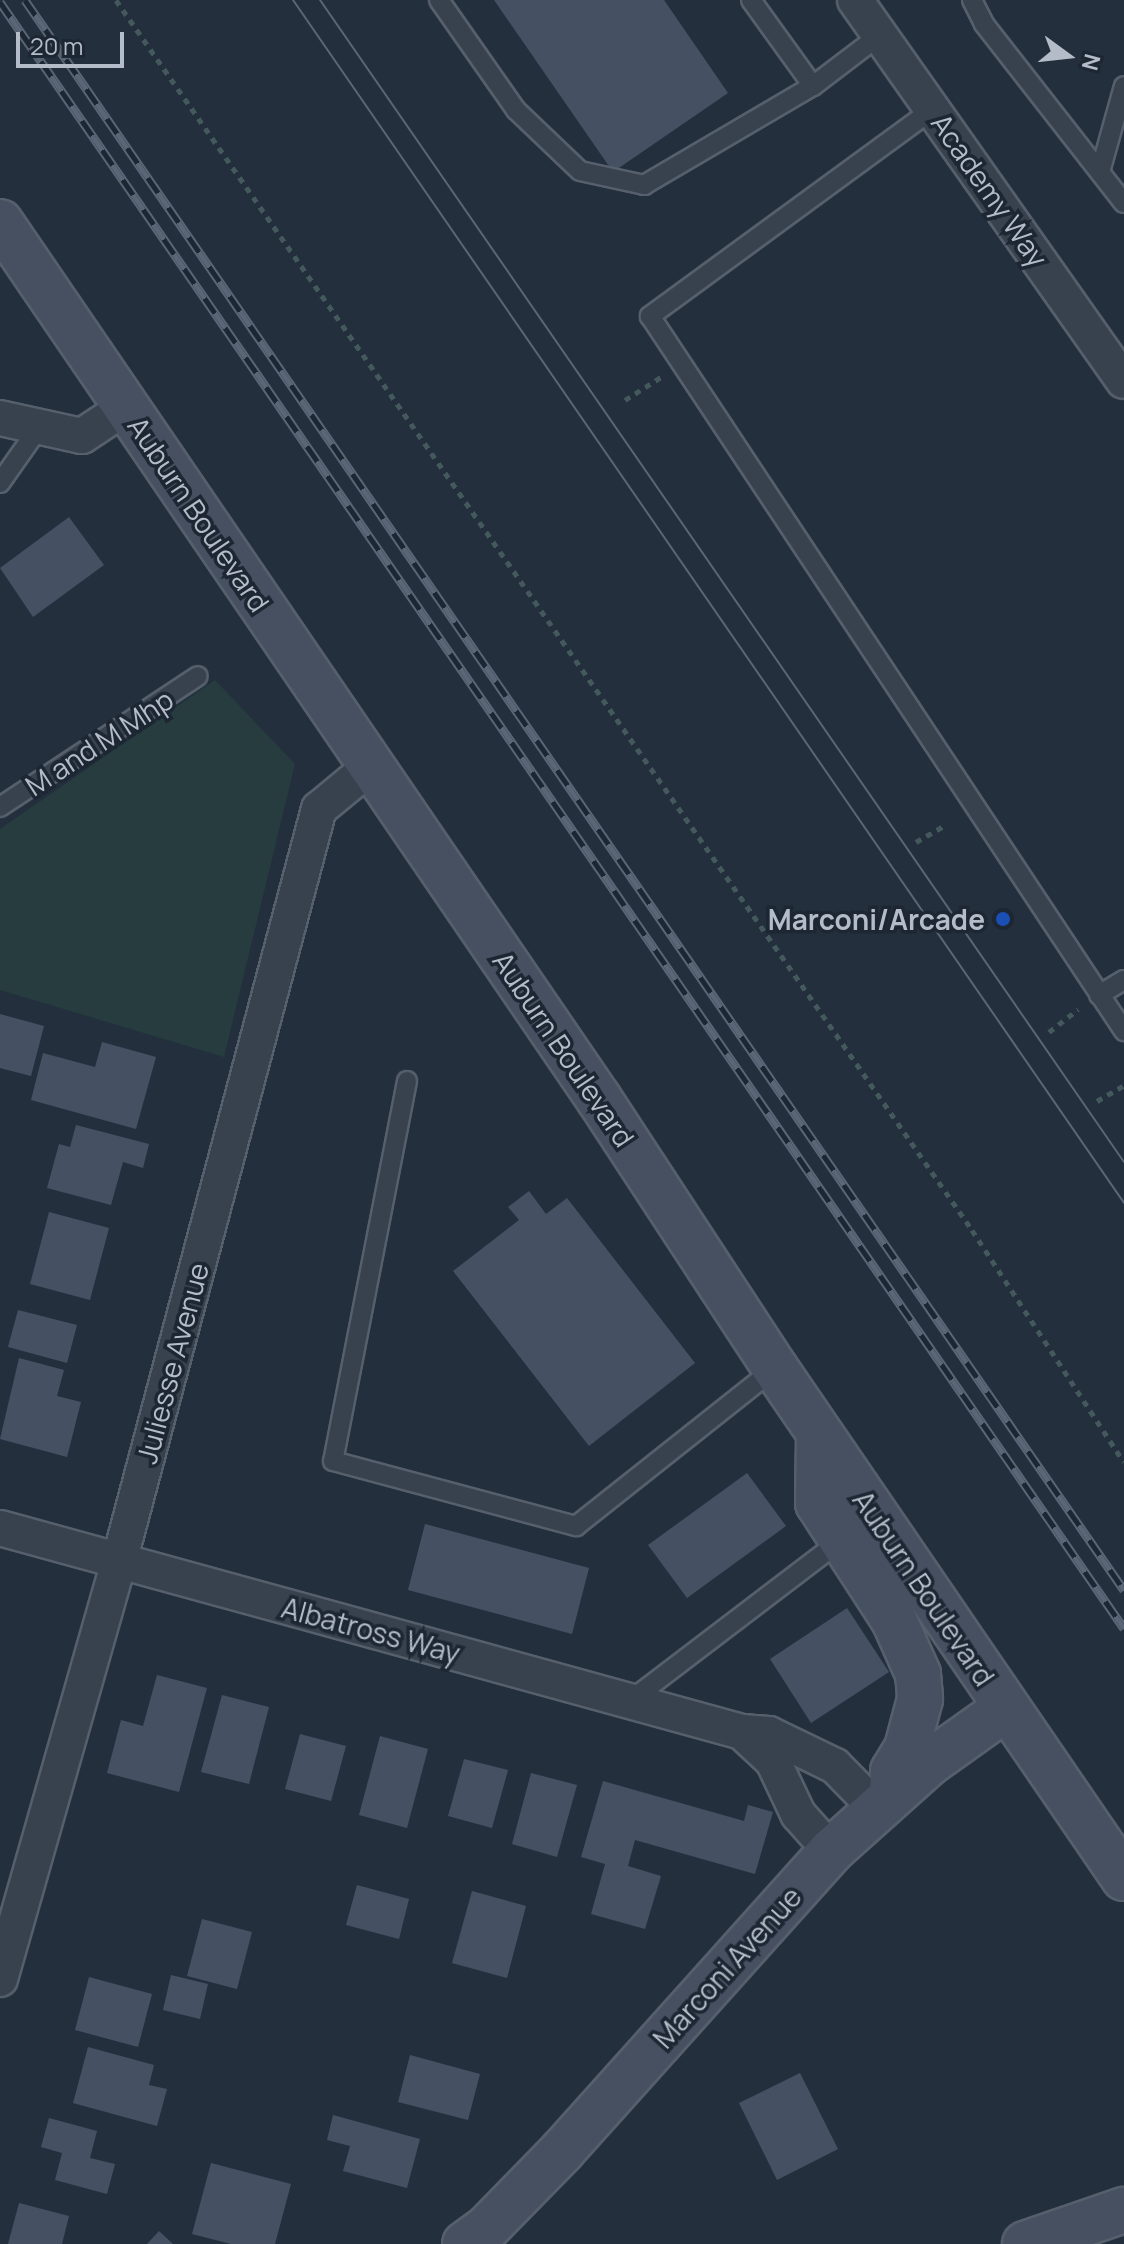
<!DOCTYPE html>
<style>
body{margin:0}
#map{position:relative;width:1124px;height:2244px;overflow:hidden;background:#242f3e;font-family:Manrope,sans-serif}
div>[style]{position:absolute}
.green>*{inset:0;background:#263c3f}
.building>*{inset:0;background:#455162}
.path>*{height:5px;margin-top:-2.5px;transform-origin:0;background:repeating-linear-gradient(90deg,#44595c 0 6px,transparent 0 12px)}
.roads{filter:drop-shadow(2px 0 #565f6c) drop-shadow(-2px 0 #565f6c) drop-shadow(0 2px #565f6c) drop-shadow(0 -2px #565f6c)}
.lane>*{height:18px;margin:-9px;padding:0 9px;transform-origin:9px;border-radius:9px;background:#38414e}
.street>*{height:34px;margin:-17px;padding:0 17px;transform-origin:17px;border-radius:17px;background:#38414e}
.secondary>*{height:44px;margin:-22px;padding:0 22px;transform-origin:22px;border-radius:22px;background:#465061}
.tram>*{height:2px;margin:-1px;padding:0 1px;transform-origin:1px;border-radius:1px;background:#5a6575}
.rail>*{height:9px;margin-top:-4.5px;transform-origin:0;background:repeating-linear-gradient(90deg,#1d2633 0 18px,#5a6575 0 36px);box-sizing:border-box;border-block:2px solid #5a6575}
.dots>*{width:22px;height:22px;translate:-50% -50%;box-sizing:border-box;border:4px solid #1d2633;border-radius:50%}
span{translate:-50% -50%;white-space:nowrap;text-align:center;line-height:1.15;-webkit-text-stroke:7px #1d2633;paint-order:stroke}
.street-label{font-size:28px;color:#b4bcc9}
.poi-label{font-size:28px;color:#b4bcc9;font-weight:700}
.right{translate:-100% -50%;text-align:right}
.north{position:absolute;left:1028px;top:16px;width:80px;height:80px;-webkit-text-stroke:6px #1d2633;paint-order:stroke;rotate:105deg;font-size:22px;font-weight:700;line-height:32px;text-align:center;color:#b4bcc9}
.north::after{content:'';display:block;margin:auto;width:28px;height:36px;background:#b4bcc9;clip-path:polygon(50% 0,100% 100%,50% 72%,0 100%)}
.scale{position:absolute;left:16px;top:32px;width:108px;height:36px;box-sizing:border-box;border:4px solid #b4bcc9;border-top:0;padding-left:10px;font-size:24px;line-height:28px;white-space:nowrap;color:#b4bcc9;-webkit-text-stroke:6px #1d2633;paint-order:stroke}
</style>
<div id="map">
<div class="green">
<i style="clip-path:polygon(215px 680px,295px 764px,224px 1057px,0 990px,0 829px)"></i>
</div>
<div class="building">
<i style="clip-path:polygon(494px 0,664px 0,728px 93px,613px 172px)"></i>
<i style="clip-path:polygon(69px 517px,104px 565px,33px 617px,0 568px)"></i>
<i style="clip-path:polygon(0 1014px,44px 1026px,31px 1076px,0 1068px)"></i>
<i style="clip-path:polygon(102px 1042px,156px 1057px,136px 1129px,31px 1100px,43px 1053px,95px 1067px)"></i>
<i style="clip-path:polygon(76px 1125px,149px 1144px,143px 1168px,123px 1162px,111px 1205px,47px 1188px,59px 1144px,70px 1147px)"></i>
<i style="clip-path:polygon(529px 1191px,546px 1214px,567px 1198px,695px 1363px,589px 1446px,453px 1271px,519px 1220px,508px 1207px)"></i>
<i style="clip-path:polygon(49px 1212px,109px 1228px,90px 1300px,30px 1284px)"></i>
<i style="clip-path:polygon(18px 1310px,77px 1325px,67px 1363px,8px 1347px)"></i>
<i style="clip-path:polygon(19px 1358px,64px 1370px,57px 1396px,81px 1402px,67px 1457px,0 1439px)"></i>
<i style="clip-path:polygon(747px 1473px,786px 1526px,687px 1598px,648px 1545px)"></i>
<i style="clip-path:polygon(425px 1524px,589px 1568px,572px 1634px,408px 1590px)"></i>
<i style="clip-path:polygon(847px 1608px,889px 1672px,811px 1723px,770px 1659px)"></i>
<i style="clip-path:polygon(157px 1675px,207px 1688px,179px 1792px,107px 1773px,121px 1720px,143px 1726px)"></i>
<i style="clip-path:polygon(222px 1695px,269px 1707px,249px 1784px,201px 1772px)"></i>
<i style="clip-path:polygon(300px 1734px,346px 1746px,331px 1801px,285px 1789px)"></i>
<i style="clip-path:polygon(380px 1736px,428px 1749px,407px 1828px,359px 1815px)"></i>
<i style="clip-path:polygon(464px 1759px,508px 1770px,492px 1828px,448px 1816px)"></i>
<i style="clip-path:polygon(531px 1773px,577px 1785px,557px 1857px,512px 1844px)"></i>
<i style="clip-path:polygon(603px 1781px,744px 1821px,748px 1805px,773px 1812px,755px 1874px,635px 1840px,628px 1866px,661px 1876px,645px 1929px,591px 1914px,605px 1864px,581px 1857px)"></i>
<i style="clip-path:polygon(357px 1885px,409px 1899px,399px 1939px,346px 1925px)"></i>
<i style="clip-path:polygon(472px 1891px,526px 1906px,507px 1978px,452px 1963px)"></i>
<i style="clip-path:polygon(202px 1919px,252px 1932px,237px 1989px,187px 1976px)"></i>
<i style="clip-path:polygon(171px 1975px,208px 1984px,200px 2019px,163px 2010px)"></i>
<i style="clip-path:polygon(89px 1977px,152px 1994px,138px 2047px,75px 2030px)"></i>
<i style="clip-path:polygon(88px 2047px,154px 2065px,149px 2085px,167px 2089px,157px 2126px,73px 2103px)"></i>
<i style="clip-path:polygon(410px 2055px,480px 2074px,468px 2120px,398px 2102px)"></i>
<i style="clip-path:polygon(800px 2073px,838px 2149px,777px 2180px,739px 2103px)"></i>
<i style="clip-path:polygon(333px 2115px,420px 2139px,407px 2188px,343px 2171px,350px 2146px,327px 2140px)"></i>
<i style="clip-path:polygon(49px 2118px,97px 2131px,90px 2158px,115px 2164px,107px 2194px,55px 2180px,62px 2153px,41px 2147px)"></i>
<i style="clip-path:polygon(211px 2163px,291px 2184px,275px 2244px,231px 2244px,192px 2234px)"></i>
<i style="clip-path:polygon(19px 2203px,69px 2216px,62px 2244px,8px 2244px)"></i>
<i style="clip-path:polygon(159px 2231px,173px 2244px,147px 2244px)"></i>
</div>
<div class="path">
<i style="left:116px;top:0;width:1499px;rotate:55.16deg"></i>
<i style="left:972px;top:1230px;width:277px;rotate:56.8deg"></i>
<i style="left:625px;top:400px;width:43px;rotate:-32.6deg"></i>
<i style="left:916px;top:842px;width:34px;rotate:-30deg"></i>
<i style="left:1049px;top:1032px;width:37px;rotate:-38deg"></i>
<i style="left:1097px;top:1101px;width:30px;rotate:-30deg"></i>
</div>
<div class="roads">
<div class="lane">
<i style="left:439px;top:0;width:134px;rotate:55deg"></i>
<i style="left:516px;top:110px;width:88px;rotate:43.6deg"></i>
<i style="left:580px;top:171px;width:66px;rotate:12.3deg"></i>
<i style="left:644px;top:185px;width:196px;rotate:-30.4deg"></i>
<i style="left:813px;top:86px;width:106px;rotate:-125.8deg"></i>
<i style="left:972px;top:0;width:27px;rotate:63deg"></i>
<i style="left:984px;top:24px;width:227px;rotate:52deg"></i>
<i style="left:813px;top:86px;width:84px;rotate:-37.3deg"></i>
<i style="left:933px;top:109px;width:351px;rotate:143.8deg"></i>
<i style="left:650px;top:316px;width:858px;rotate:56.46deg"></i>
<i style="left:1100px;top:172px;width:89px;rotate:-74.4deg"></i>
<i style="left:0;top:483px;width:66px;rotate:-54.9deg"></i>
<i style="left:0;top:807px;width:237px;rotate:-33.5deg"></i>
<i style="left:1099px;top:995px;width:29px;rotate:-31deg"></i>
<i style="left:407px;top:1081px;width:387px;rotate:101deg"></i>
<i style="left:333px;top:1461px;width:252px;rotate:15deg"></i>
<i style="left:576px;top:1526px;width:254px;rotate:-38.4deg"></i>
<i style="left:630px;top:1701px;width:264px;rotate:-37.3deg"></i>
</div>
<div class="street">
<i style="left:855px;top:0;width:466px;rotate:54.8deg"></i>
<i style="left:0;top:418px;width:84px;rotate:12.4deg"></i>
<i style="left:82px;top:436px;width:53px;rotate:-33.4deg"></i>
<i style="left:0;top:1528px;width:770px;rotate:15.37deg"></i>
<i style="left:742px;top:1732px;width:27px;rotate:4deg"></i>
<i style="left:769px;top:1734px;width:73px;rotate:25.9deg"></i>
<i style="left:835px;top:1766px;width:59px;rotate:45.7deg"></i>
<i style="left:742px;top:1732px;width:42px;rotate:43.1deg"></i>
<i style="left:773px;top:1761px;width:59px;rotate:64.7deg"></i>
<i style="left:798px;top:1814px;width:50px;rotate:48.3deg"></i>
<i style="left:0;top:1979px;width:434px;rotate:-74.1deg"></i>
<i style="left:119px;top:1562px;width:779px;rotate:-75.13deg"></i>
<i style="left:319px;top:809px;width:67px;rotate:-39.6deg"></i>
</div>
<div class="secondary">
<i style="left:0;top:222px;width:1062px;rotate:55.67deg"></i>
<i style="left:599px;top:1099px;width:321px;rotate:56.8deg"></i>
<i style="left:775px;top:1368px;width:618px;rotate:55.62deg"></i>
<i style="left:819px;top:1434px;width:69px;rotate:90.8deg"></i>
<i style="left:818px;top:1503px;width:140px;rotate:57deg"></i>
<i style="left:894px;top:1620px;width:59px;rotate:66deg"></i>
<i style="left:918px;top:1674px;width:25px;rotate:85deg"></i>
<i style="left:920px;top:1699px;width:51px;rotate:104.9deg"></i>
<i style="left:907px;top:1748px;width:27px;rotate:121deg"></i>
<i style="left:893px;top:1771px;width:23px;rotate:92deg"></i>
<i style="left:465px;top:2244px;width:26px;rotate:-36deg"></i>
<i style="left:486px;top:2229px;width:110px;rotate:-45.7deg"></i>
<i style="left:563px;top:2150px;width:402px;rotate:-48.1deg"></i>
<i style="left:831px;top:1851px;width:132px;rotate:-41.9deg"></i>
<i style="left:929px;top:1763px;width:95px;rotate:-35.5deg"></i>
<i style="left:1025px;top:2244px;width:105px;rotate:-19deg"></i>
</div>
</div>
<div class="tram">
<i style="left:293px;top:0;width:1462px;rotate:55.36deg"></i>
<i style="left:320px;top:0;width:1413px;rotate:55.32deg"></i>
</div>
<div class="rail">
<i style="left:25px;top:0;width:1933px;rotate:55.35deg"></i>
<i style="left:0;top:2px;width:1977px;rotate:55.35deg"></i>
</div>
<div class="dots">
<i style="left:1003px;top:919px;background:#1a4fb4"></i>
</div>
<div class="street-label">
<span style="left:990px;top:190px;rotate:55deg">Academy Way</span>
<span style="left:199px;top:514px;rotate:56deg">Auburn Boulevard</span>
<span style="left:99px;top:742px;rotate:-33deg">M and M Mhp</span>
<span style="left:564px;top:1049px;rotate:56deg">Auburn Boulevard</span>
<span style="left:172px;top:1363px;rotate:-75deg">Juliesse Avenue</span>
<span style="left:924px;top:1588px;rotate:56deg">Auburn Boulevard</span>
<span style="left:371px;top:1630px;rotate:15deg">Albatross Way</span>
<span style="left:727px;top:1967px;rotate:-48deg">Marconi Avenue</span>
</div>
<div class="poi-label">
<span class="right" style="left:985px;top:919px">Marconi/Arcade</span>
</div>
<div class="north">N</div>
<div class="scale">20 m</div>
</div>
